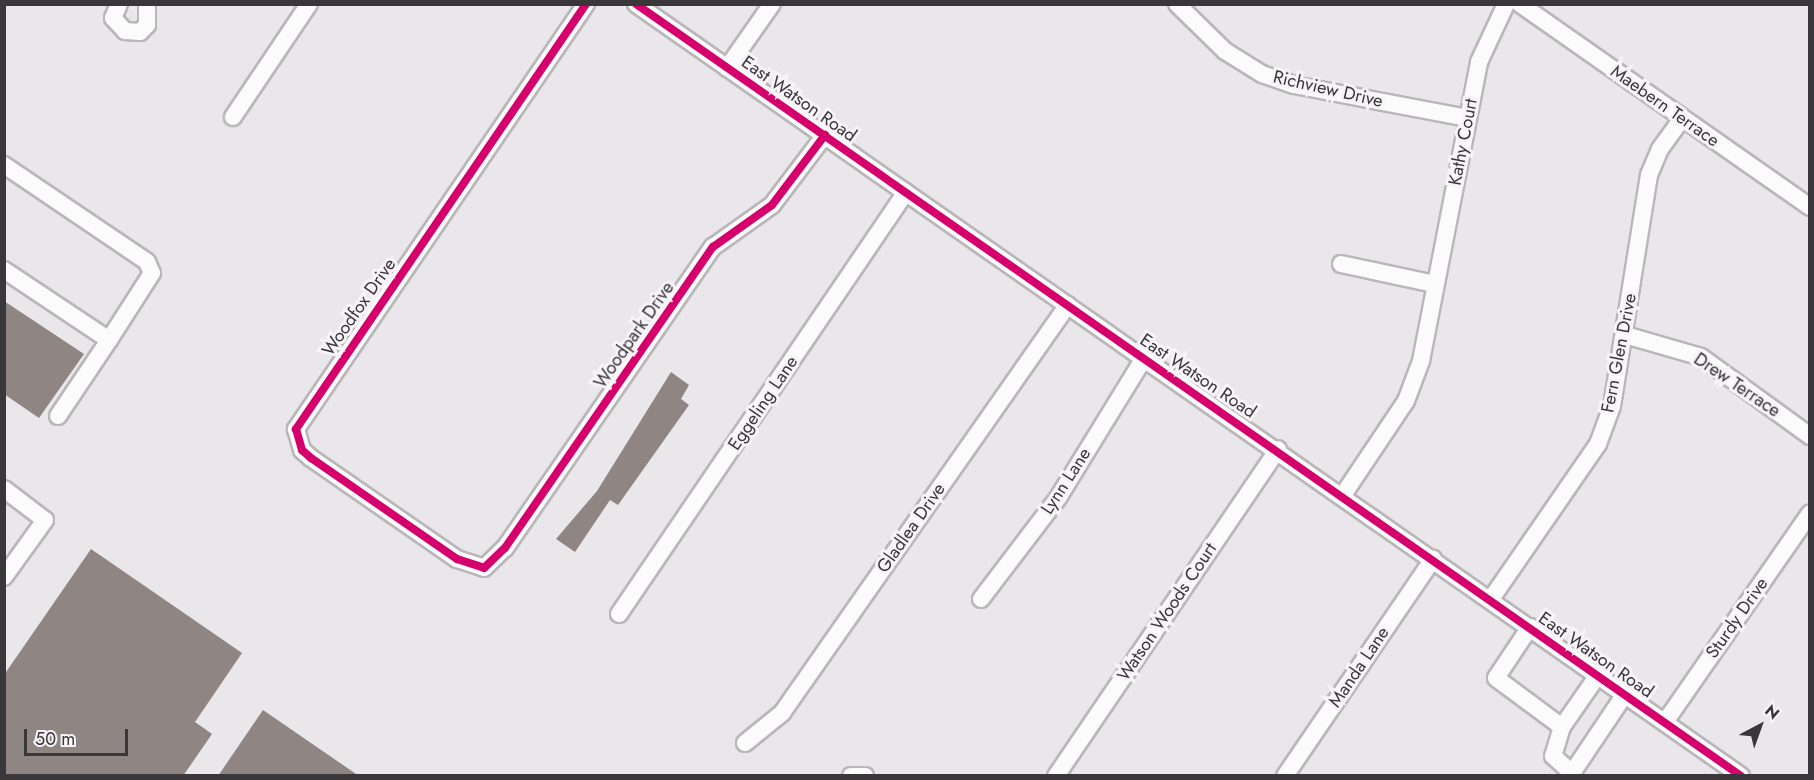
<!DOCTYPE html>
<style>
body{margin:0}
#map{position:relative;width:1814px;height:780px;overflow:hidden;background:#e9e7e9;font-family:Jost,sans-serif}
div>[style]{position:absolute}
.building>*{inset:0;background:#8f8583}
.roads{filter:drop-shadow(2px 0 #b9b7b9) drop-shadow(-2px 0 #b9b7b9) drop-shadow(0 2px #b9b7b9) drop-shadow(0 -2px #b9b7b9)}
.minor>*{height:16px;margin:-8px;padding:0 8px;transform-origin:8px;border-radius:8px;background:#fcfbfc}
.cycleway>*{height:8px;margin:-4px;padding:0 4px;transform-origin:4px;border-radius:4px;background:#d6006c}
span{translate:-50% -50%;white-space:nowrap;text-align:center;line-height:1.15;-webkit-text-stroke:6px #f7f3f8;paint-order:stroke}
.street-label{font-size:18px;color:#393739}
.frame{position:absolute;inset:0;border:6px solid #393739;pointer-events:none}
.north{position:absolute;left:1730px;top:696px;width:60px;height:60px;-webkit-text-stroke:4px #f7f3f8;paint-order:stroke;rotate:41deg;font-size:16px;font-weight:700;line-height:24px;text-align:center;color:#393739}
.north::after{content:'';display:block;margin:auto;width:21px;height:27px;background:#393739;clip-path:polygon(50% 0,100% 100%,50% 72%,0 100%)}
.scale{position:absolute;left:24px;top:729px;width:104px;height:27px;box-sizing:border-box;border:3px solid #393739;border-top:0;padding-left:8px;font-size:18px;line-height:21px;white-space:nowrap;color:#393739;-webkit-text-stroke:4px #f7f3f8;paint-order:stroke}
</style>
<div id="map">
<div class="building">
<i style="clip-path:polygon(4px 301px,84px 354px,39px 418px,4px 394px)"></i>
<i style="clip-path:polygon(671px 372px,689px 385px,681px 399px,689px 405px,618px 505px,610px 500px,575px 552px,556px 539px,597px 491px)"></i>
<i style="clip-path:polygon(91px 549px,242px 653px,195px 722px,212px 734px,183px 776px,4px 776px,4px 675px)"></i>
<i style="clip-path:polygon(263px 710px,359px 776px,218px 776px)"></i>
</div>
<div class="roads">
<div class="minor">
<i style="left:119px;top:4px;width:15px;rotate:113deg"></i>
<i style="left:113px;top:18px;width:18px;rotate:47deg"></i>
<i style="left:125px;top:31px;width:15px;rotate:4deg"></i>
<i style="left:140px;top:32px;width:10px;rotate:-45deg"></i>
<i style="left:147px;top:25px;width:21px;rotate:-90deg"></i>
<i style="left:586px;top:4px;width:515px;rotate:124.31deg"></i>
<i style="left:296px;top:429px;width:22px;rotate:74deg"></i>
<i style="left:302px;top:450px;width:12px;rotate:42deg"></i>
<i style="left:311px;top:458px;width:178px;rotate:34.7deg"></i>
<i style="left:457px;top:559px;width:28px;rotate:18deg"></i>
<i style="left:484px;top:568px;width:29px;rotate:-44deg"></i>
<i style="left:505px;top:548px;width:366px;rotate:-55.4deg"></i>
<i style="left:713px;top:247px;width:72px;rotate:-35.4deg"></i>
<i style="left:772px;top:205px;width:88px;rotate:-52.9deg"></i>
<i style="left:636px;top:4px;width:1348px;rotate:34.94deg"></i>
<i style="left:1177px;top:4px;width:67px;rotate:44.4deg"></i>
<i style="left:1225px;top:51px;width:44px;rotate:31.9deg"></i>
<i style="left:1262px;top:74px;width:34px;rotate:19deg"></i>
<i style="left:1294px;top:85px;width:176px;rotate:10.8deg"></i>
<i style="left:1520px;top:4px;width:354px;rotate:35deg"></i>
<i style="left:727px;top:68px;width:78px;rotate:-54.9deg"></i>
<i style="left:233px;top:117px;width:136px;rotate:-56.1deg"></i>
<i style="left:4px;top:165px;width:173px;rotate:34.1deg"></i>
<i style="left:147px;top:262px;width:12px;rotate:66deg"></i>
<i style="left:152px;top:273px;width:80px;rotate:122.7deg"></i>
<i style="left:109px;top:340px;width:126px;rotate:-146.3deg"></i>
<i style="left:1341px;top:264px;width:95px;rotate:12.1deg"></i>
<i style="left:1625px;top:335px;width:79px;rotate:16.1deg"></i>
<i style="left:1701px;top:357px;width:135px;rotate:35.9deg"></i>
<i style="left:58px;top:416px;width:92px;rotate:-56.1deg"></i>
<i style="left:4px;top:489px;width:51px;rotate:37.1deg"></i>
<i style="left:45px;top:520px;width:70px;rotate:125.7deg"></i>
<i style="left:1343px;top:495px;width:113px;rotate:-56.2deg"></i>
<i style="left:1406px;top:401px;width:43px;rotate:-69.4deg"></i>
<i style="left:1421px;top:361px;width:305px;rotate:-79deg"></i>
<i style="left:1479px;top:62px;width:64px;rotate:-65deg"></i>
<i style="left:981px;top:599px;width:127px;rotate:-52.7deg"></i>
<i style="left:1058px;top:498px;width:164px;rotate:-58.4deg"></i>
<i style="left:1491px;top:599px;width:188px;rotate:-55.4deg"></i>
<i style="left:1598px;top:444px;width:40px;rotate:-69.8deg"></i>
<i style="left:1612px;top:406px;width:234px;rotate:-80.9deg"></i>
<i style="left:1649px;top:175px;width:28px;rotate:-67deg"></i>
<i style="left:1660px;top:149px;width:37px;rotate:-54deg"></i>
<i style="left:619px;top:614px;width:510px;rotate:-55.78deg"></i>
<i style="left:1530px;top:627px;width:61px;rotate:123.7deg"></i>
<i style="left:1496px;top:678px;width:82px;rotate:36.6deg"></i>
<i style="left:1562px;top:727px;width:63px;rotate:-55.3deg"></i>
<i style="left:1665px;top:722px;width:254px;rotate:-55.2deg"></i>
<i style="left:1562px;top:727px;width:30px;rotate:107deg"></i>
<i style="left:1553px;top:756px;width:25px;rotate:42deg"></i>
<i style="left:745px;top:743px;width:48px;rotate:-39deg"></i>
<i style="left:782px;top:713px;width:498px;rotate:-55deg"></i>
<i style="left:851px;top:776px;width:14px"></i>
<i style="left:1056px;top:776px;width:395px;rotate:-55.8deg"></i>
<i style="left:1285px;top:776px;width:263px;rotate:-55.7deg"></i>
<i style="left:1570px;top:776px;width:99px;rotate:-56.1deg"></i>
</div>
</div>
<div class="cycleway">
<i style="left:586px;top:4px;width:515px;rotate:124.31deg"></i>
<i style="left:296px;top:429px;width:22px;rotate:74deg"></i>
<i style="left:302px;top:450px;width:12px;rotate:42deg"></i>
<i style="left:311px;top:458px;width:178px;rotate:34.7deg"></i>
<i style="left:457px;top:559px;width:28px;rotate:18deg"></i>
<i style="left:484px;top:568px;width:29px;rotate:-44deg"></i>
<i style="left:505px;top:548px;width:366px;rotate:-55.4deg"></i>
<i style="left:713px;top:247px;width:72px;rotate:-35.4deg"></i>
<i style="left:772px;top:205px;width:88px;rotate:-52.9deg"></i>
<i style="left:636px;top:4px;width:1348px;rotate:34.94deg"></i>
</div>
<div class="street-label">
<span style="left:1328px;top:89px;rotate:13deg">Richview Drive</span>
<span style="left:799px;top:99px;rotate:35deg">East Watson Road</span>
<span style="left:1665px;top:106px;rotate:35deg">Maebern Terrace</span>
<span style="left:1463px;top:142px;rotate:-79deg">Kathy Court</span>
<span style="left:359px;top:307px;rotate:-55deg">Woodfox Drive</span>
<span style="left:634px;top:335px;rotate:-55deg">Woodpark Drive</span>
<span style="left:1619px;top:353px;rotate:-79deg">Fern Glen Drive</span>
<span style="left:1198px;top:376px;rotate:34deg">East Watson Road</span>
<span style="left:1737px;top:385px;rotate:34deg">Drew Terrace</span>
<span style="left:763px;top:403px;rotate:-56deg">Eggeling Lane</span>
<span style="left:1066px;top:481px;rotate:-57deg">Lynn Lane</span>
<span style="left:911px;top:528px;rotate:-55deg">Gladlea Drive</span>
<span style="left:1167px;top:612px;rotate:-56deg">Watson Woods Court</span>
<span style="left:1737px;top:618px;rotate:-55deg">Sturdy Drive</span>
<span style="left:1596px;top:655px;rotate:35deg">East Watson Road</span>
<span style="left:1359px;top:667px;rotate:-56deg">Manda Lane</span>
</div>
<div class="frame"></div>
<div class="north">N</div>
<div class="scale">50 m</div>
</div>
